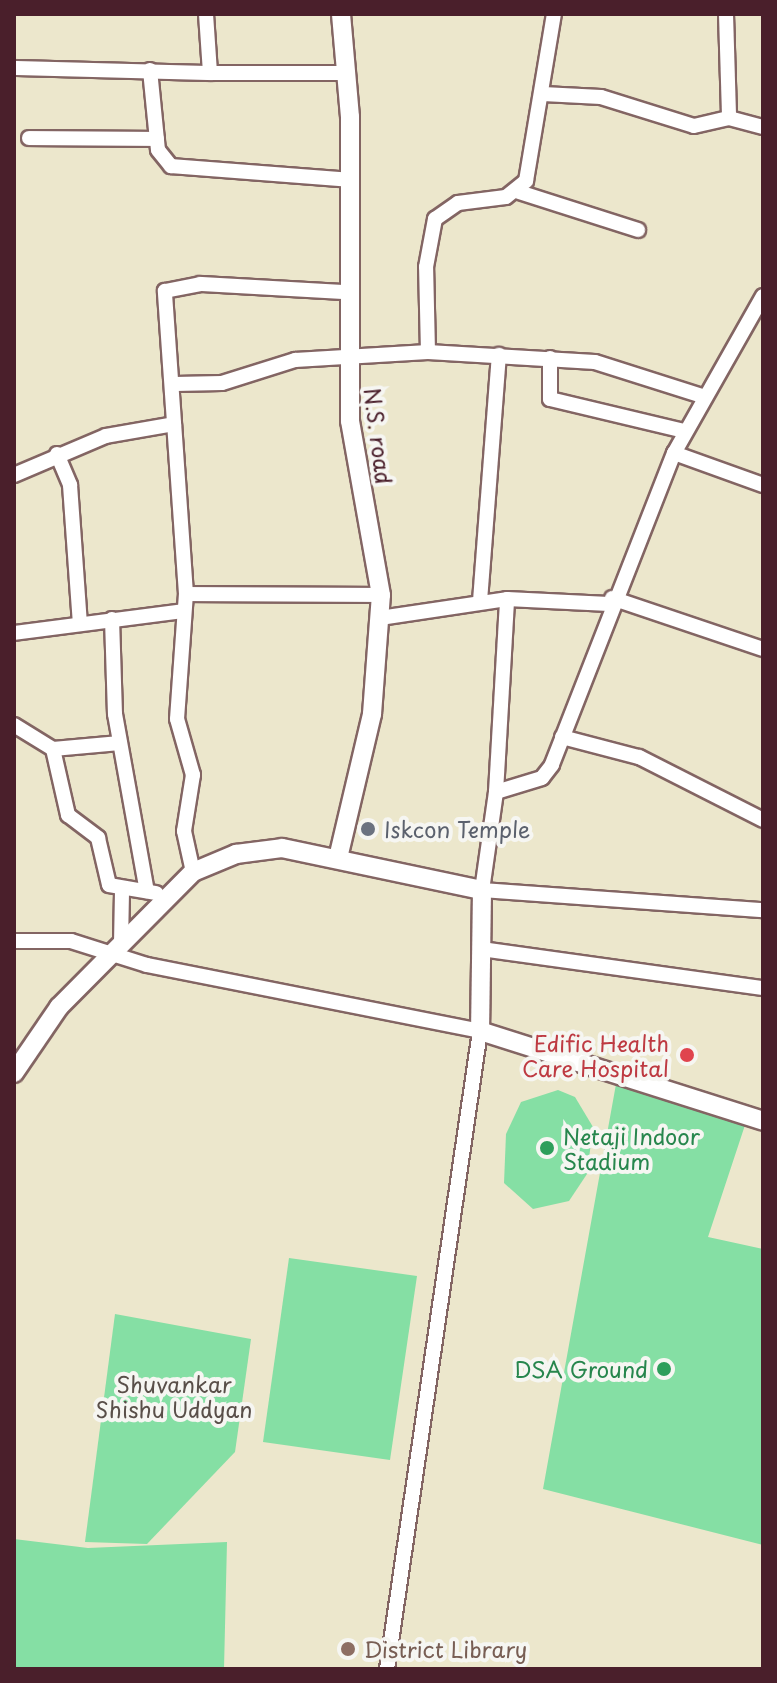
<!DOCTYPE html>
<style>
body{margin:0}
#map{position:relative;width:777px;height:1683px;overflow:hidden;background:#ece7cc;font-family:"Playpen Sans",sans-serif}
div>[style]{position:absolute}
.green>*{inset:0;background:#85dfa4}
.roads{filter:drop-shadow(2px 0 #836563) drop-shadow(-2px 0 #836563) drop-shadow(0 2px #836563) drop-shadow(0 -2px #836563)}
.minor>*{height:14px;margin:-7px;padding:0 7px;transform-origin:7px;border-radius:7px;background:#fff}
.major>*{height:18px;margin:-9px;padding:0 9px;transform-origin:9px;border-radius:9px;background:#fff}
.dots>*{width:22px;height:22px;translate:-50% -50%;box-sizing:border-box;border:4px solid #f6f6f2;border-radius:50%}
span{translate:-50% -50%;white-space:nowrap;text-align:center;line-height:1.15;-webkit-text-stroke:8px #f6f6f2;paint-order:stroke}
.street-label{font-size:22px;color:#4a1f2b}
.worship-label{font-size:22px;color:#5b616d}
.left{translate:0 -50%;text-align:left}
.health-label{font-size:22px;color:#be3a42}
.right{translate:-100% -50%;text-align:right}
.leisure-label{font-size:22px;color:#27864d}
.park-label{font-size:22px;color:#594f49}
.education-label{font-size:22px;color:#785e54}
.frame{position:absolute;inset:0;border:16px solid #4a1f2b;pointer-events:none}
</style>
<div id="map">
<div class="green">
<i style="clip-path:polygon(618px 1073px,748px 1116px,708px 1237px,763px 1249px,763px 1545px,543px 1489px)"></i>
<i style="clip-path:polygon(558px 1090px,575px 1097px,593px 1127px,587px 1174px,569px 1201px,533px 1209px,504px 1183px,506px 1134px,521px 1102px)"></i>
<i style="clip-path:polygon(289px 1258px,417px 1276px,390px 1460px,263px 1442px)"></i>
<i style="clip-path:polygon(115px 1314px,251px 1339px,235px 1452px,147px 1544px,85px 1542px)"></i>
<i style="clip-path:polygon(14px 1539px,88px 1548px,227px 1542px,224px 1669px,14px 1669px)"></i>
</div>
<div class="roads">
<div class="minor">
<i style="left:206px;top:14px;width:59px;rotate:86.1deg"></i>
<i style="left:210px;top:73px;width:136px"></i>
<i style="left:726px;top:14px;width:104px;rotate:88.3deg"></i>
<i style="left:14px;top:68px;width:196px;rotate:1.5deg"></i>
<i style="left:150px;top:70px;width:80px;rotate:84.3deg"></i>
<i style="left:158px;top:150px;width:21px;rotate:51deg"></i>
<i style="left:171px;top:166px;width:181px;rotate:4.4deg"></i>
<i style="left:543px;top:94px;width:58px;rotate:3deg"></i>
<i style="left:601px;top:97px;width:97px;rotate:17.3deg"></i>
<i style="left:694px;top:126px;width:36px;rotate:-13deg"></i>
<i style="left:729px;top:118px;width:35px;rotate:15deg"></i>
<i style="left:29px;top:138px;width:128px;rotate:0.4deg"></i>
<i style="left:519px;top:192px;width:125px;rotate:17.7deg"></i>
<i style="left:763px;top:296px;width:180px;rotate:119.5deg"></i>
<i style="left:674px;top:453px;width:95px;rotate:19.8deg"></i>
<i style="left:428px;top:352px;width:167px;rotate:3.4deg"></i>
<i style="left:595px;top:362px;width:112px;rotate:17.6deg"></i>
<i style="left:550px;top:358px;width:41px;rotate:90deg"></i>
<i style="left:550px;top:399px;width:138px;rotate:13.4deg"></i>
<i style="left:175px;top:384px;width:47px;rotate:-1.2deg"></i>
<i style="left:222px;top:383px;width:77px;rotate:-17.5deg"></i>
<i style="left:295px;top:360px;width:133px;rotate:-3.4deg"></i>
<i style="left:428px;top:352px;width:85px;rotate:-91.3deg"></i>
<i style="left:426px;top:267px;width:49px;rotate:-79.4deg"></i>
<i style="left:435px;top:219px;width:28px;rotate:-35deg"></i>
<i style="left:458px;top:203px;width:48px;rotate:-7.1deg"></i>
<i style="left:506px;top:197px;width:26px;rotate:-39deg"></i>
<i style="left:526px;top:181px;width:169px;rotate:-80.5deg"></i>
<i style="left:674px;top:453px;width:335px;rotate:111.4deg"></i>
<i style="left:552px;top:765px;width:16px;rotate:128deg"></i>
<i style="left:542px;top:778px;width:48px;rotate:163.1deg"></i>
<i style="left:496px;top:792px;width:99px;rotate:98.1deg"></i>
<i style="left:482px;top:890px;width:282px;rotate:4.1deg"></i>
<i style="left:57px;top:454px;width:34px;rotate:67deg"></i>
<i style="left:70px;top:485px;width:139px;rotate:85.9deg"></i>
<i style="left:14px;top:475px;width:100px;rotate:-23deg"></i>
<i style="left:106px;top:436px;width:69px;rotate:-10deg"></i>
<i style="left:186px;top:594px;width:195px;rotate:0.3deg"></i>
<i style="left:612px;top:598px;width:159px;rotate:18.7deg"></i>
<i style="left:480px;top:601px;width:247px;rotate:-85.6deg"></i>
<i style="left:380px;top:618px;width:128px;rotate:-8.5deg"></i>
<i style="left:507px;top:599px;width:102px;rotate:2.8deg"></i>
<i style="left:112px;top:619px;width:95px;rotate:88.2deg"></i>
<i style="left:115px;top:714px;width:180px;rotate:79.8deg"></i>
<i style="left:14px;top:633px;width:171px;rotate:-7.4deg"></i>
<i style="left:14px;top:725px;width:46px;rotate:31.6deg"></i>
<i style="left:53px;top:749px;width:67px;rotate:-5.1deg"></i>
<i style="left:562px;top:737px;width:80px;rotate:14.6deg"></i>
<i style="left:639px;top:757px;width:139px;rotate:26.9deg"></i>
<i style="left:53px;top:749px;width:68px;rotate:77.2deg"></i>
<i style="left:68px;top:815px;width:38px;rotate:37deg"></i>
<i style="left:98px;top:838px;width:48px;rotate:76.8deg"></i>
<i style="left:109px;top:885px;width:48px;rotate:9.7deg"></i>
<i style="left:496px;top:792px;width:193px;rotate:-86.7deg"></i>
<i style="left:193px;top:872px;width:42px;rotate:-102.4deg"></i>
<i style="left:184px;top:831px;width:57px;rotate:-80.9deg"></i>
<i style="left:193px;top:775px;width:58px;rotate:-105.9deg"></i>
<i style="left:177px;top:719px;width:125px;rotate:-85.9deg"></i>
<i style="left:186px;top:594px;width:304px;rotate:-94deg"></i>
<i style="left:165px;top:291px;width:36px;rotate:-11deg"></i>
<i style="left:200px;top:284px;width:145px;rotate:3.2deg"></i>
<i style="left:14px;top:941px;width:57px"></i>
<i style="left:71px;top:941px;width:80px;rotate:17.5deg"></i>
<i style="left:147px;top:965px;width:339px;rotate:11.2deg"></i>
<i style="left:480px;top:1031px;width:645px;rotate:98.29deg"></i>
<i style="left:121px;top:944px;width:52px;rotate:-88.9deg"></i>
<i style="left:481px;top:949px;width:285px;rotate:7.9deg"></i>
</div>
<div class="major">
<i style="left:338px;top:858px;width:148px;rotate:-76.7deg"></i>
<i style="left:372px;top:714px;width:119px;rotate:-85.7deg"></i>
<i style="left:381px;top:595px;width:177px;rotate:-100.1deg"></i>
<i style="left:350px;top:421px;width:304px;rotate:-90deg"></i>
<i style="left:350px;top:117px;width:103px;rotate:-95deg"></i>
<i style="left:14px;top:1073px;width:80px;rotate:-55.7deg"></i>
<i style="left:59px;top:1007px;width:190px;rotate:-45.2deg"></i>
<i style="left:193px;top:872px;width:47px;rotate:-22.7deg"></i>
<i style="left:236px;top:854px;width:46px;rotate:-7.4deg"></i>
<i style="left:282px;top:848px;width:204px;rotate:11.9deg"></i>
<i style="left:482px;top:890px;width:141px;rotate:90.8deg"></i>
<i style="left:480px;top:1031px;width:297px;rotate:17.6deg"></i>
</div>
</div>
<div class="dots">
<i style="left:368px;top:829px;background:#6b7280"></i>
<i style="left:687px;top:1055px;background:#e0444e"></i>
<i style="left:547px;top:1148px;background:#2e9e5b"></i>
<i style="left:664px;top:1369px;background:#2e9e5b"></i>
<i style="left:348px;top:1649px;background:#8d6e63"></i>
</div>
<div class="street-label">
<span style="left:379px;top:436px;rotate:83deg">N.S. road</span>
</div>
<div class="worship-label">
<span class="left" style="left:384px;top:829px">Iskcon Temple</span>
</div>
<div class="health-label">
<span class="right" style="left:669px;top:1055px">Edific Health<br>Care Hospital</span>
</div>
<div class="leisure-label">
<span class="left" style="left:563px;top:1148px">Netaji Indoor<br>Stadium</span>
<span class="right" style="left:648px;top:1369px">DSA Ground</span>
</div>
<div class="park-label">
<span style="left:174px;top:1396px">Shuvankar<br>Shishu Uddyan</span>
</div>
<div class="education-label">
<span class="left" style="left:364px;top:1649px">District Library</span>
</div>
<div class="frame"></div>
</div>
